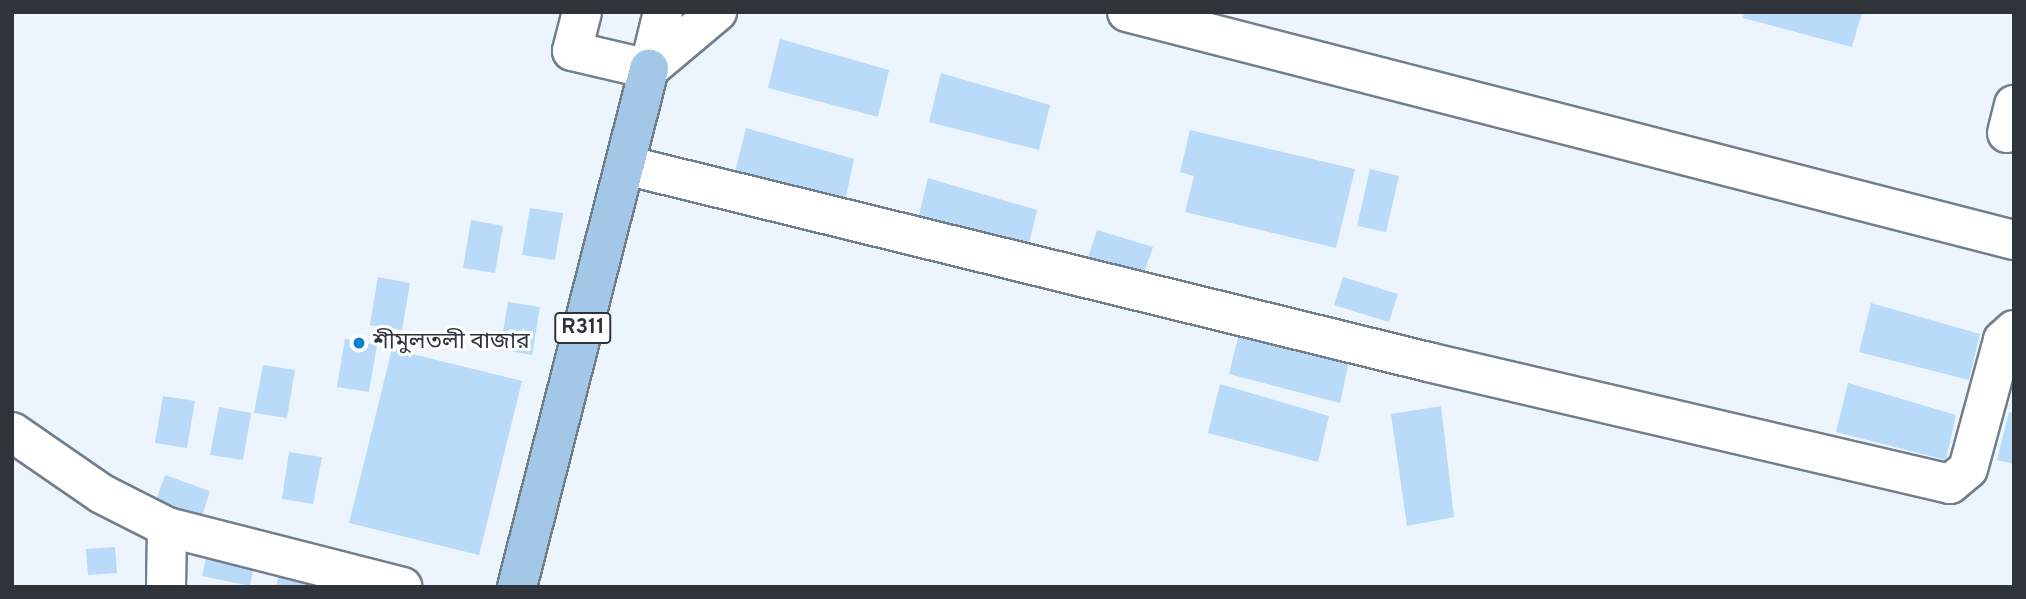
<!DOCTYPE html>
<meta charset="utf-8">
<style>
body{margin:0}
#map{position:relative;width:2026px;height:599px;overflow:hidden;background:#ecf5fd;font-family:Overpass,"Noto Sans Bengali",sans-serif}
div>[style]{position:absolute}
.building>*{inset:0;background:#b9daf8}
.roads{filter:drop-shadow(2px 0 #727f8b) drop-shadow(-2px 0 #727f8b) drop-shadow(0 2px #727f8b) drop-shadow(0 -2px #727f8b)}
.minor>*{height:38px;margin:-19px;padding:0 19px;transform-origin:19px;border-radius:19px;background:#fff}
.major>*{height:38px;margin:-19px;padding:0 19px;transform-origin:19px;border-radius:19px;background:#a3c8e7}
.dots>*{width:19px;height:19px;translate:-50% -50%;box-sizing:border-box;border:4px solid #fff;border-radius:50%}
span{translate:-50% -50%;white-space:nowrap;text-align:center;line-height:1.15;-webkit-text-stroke:6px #fff;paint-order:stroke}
.shield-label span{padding:2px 5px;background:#fff;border:2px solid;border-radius:5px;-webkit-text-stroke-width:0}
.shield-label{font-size:21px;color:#2e3439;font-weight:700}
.poi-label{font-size:23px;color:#2e3439}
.left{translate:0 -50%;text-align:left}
.frame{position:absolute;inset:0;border:14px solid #2e3439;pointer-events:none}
</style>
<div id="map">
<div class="building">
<i style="clip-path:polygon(1744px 12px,1862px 12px,1852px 47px,1743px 18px)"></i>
<i style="clip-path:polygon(780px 39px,889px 70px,878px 117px,768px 88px)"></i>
<i style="clip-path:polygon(941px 73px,1050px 105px,1039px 150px,929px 122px)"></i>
<i style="clip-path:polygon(746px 128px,854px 159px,844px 206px,734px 176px)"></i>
<i style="clip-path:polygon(1190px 130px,1355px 169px,1336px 248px,1185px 212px,1194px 176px,1180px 172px)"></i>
<i style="clip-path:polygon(1370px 169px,1399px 176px,1386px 232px,1357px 226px)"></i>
<i style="clip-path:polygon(928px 178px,1037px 210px,1026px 256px,916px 227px)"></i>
<i style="clip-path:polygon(530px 208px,563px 213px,555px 260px,522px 255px)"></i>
<i style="clip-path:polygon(471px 220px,503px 226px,495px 273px,463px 268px)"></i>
<i style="clip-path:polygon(1097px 230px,1153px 247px,1143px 275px,1088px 258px)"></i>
<i style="clip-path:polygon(378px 277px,410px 283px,402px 330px,370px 325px)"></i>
<i style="clip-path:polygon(1343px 277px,1398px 294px,1389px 322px,1334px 305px)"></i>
<i style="clip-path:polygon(508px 302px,540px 307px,532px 355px,500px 349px)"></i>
<i style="clip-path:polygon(1871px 303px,1980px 334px,1969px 380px,1859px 352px)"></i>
<i style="clip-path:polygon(1241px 326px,1350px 357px,1340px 403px,1229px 374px)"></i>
<i style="clip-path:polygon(345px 339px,377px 345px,369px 392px,337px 387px)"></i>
<i style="clip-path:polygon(392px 349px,522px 381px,479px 555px,349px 523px)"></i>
<i style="clip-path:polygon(263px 365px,295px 370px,287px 418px,254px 413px)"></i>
<i style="clip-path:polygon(1848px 383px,1956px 415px,1946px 460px,1836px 432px)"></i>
<i style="clip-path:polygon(1220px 384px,1329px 416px,1318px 462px,1208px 433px)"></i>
<i style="clip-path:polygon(163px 396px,195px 401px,187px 448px,155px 443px)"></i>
<i style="clip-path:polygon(1441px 406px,1454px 517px,1407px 526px,1391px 414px)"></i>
<i style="clip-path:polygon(219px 407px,251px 413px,243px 460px,210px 455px)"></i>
<i style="clip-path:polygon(2009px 412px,2014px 413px,2014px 464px,1997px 460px)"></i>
<i style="clip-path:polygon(289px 452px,322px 457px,313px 504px,282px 499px)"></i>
<i style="clip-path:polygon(165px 475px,210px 491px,200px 522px,154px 506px)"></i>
<i style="clip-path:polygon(209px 544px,256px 554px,250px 586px,202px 576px)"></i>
<i style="clip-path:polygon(115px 547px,117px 573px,88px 575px,86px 549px)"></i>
<i style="clip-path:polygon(281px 563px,312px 568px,309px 587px,276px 587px)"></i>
</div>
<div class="roads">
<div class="minor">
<i style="left:582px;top:12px;width:40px;rotate:104.4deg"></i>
<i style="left:572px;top:51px;width:79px;rotate:13.2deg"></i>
<i style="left:1127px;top:12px;width:916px;rotate:14.42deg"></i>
<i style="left:649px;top:69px;width:89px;rotate:-40deg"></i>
<i style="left:649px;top:69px;width:59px;rotate:-76.2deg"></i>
<i style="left:2007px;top:133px;width:29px;rotate:-76deg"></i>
<i style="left:625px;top:165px;width:827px;rotate:13.78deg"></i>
<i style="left:1428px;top:362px;width:536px;rotate:13.15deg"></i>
<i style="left:1950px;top:484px;width:23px;rotate:-40deg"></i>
<i style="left:1968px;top:469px;width:134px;rotate:-74.8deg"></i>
<i style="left:2003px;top:340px;width:15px;rotate:-42deg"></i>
<i style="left:12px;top:432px;width:109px;rotate:34.6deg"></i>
<i style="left:102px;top:494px;width:73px;rotate:26.9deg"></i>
<i style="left:167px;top:527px;width:243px;rotate:14.3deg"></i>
<i style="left:166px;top:587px;width:60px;rotate:-89deg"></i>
</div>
<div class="major">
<i style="left:517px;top:587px;width:535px;rotate:-75.7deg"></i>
</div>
</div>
<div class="dots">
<i style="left:359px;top:343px;background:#0b81ca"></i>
</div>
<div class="shield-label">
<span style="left:583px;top:328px">R311</span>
</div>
<div class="poi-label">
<span class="left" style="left:373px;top:343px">শীমুলতলী বাজার</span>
</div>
<div class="frame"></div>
</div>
